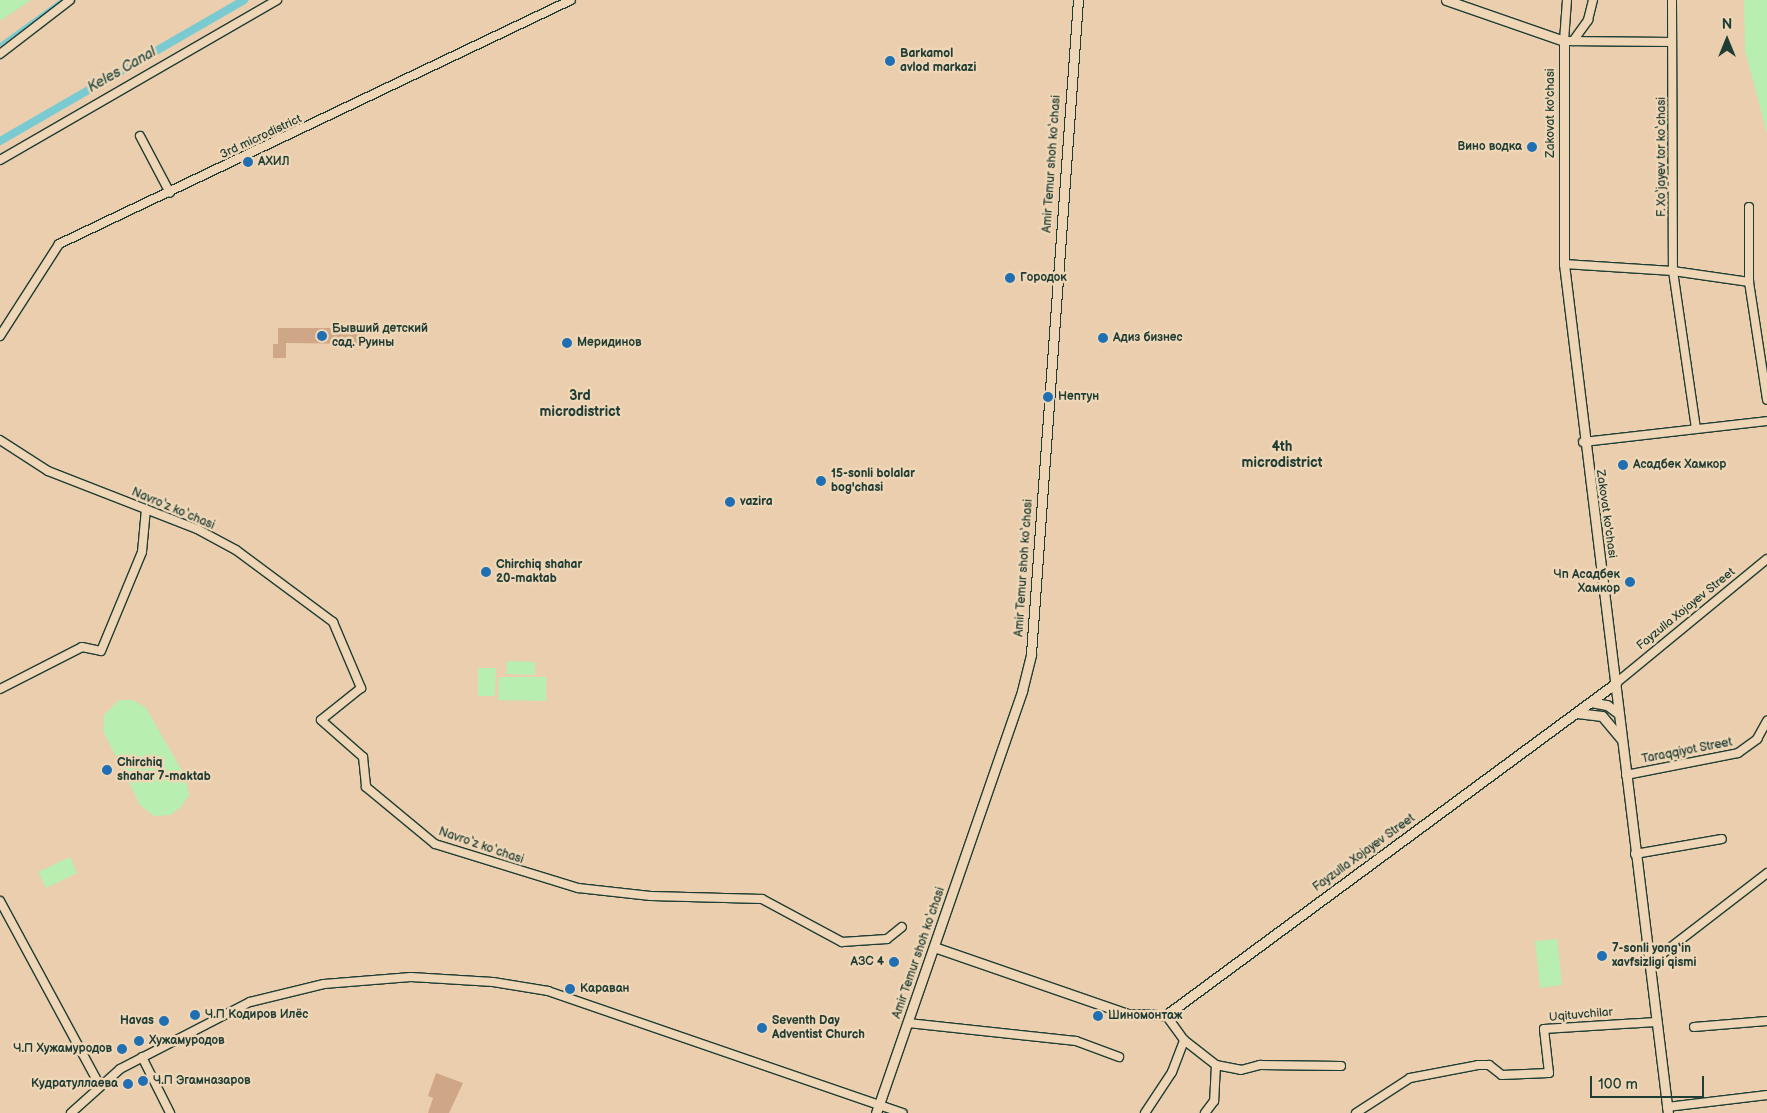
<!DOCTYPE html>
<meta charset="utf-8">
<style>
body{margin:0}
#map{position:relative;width:1767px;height:1113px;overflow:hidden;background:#eacead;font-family:"Balsamiq Sans",sans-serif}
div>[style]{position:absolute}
.green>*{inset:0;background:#b8eeb0}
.stream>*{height:2.5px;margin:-1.25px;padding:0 1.25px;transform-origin:1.25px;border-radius:1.25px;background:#79cbd1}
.canal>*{height:8px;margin:-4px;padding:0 4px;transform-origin:4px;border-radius:4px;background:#79cbd1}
.building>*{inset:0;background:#cfa686}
.roads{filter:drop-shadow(1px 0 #1f3d34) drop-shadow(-1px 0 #1f3d34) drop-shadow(0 1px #1f3d34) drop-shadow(0 -1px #1f3d34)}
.minor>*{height:8px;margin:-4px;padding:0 4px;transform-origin:4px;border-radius:4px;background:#eed6b6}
.major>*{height:9px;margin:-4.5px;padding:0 4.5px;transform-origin:4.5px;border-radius:4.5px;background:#eed6b6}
.dots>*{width:14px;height:14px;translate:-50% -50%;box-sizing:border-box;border:2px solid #eed6b6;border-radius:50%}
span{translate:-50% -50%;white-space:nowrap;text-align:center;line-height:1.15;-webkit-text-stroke:5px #eed6b6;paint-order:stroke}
.poi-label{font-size:12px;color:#1f3d34;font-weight:700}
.left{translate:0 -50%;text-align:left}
.right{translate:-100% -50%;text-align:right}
.street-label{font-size:12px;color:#1f3d34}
.water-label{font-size:14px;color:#284b44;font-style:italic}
.neighbourhood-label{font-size:14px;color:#1f3d34;font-weight:700}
.north{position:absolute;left:1702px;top:15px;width:50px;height:50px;-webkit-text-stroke:4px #eed6b6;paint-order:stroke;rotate:0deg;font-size:14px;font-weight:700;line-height:20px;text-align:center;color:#1f3d34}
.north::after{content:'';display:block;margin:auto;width:18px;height:22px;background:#1f3d34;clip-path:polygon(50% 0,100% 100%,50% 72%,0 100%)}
.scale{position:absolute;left:1590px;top:1076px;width:114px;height:22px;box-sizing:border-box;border:2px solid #1f3d34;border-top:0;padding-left:6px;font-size:15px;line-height:18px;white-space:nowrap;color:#1f3d34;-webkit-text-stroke:4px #eed6b6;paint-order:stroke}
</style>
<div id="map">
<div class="green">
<i style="clip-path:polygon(0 0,31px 0,0 21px)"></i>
<i style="clip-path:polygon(1744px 0,1767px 0,1767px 133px,1745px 51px)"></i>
<i style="clip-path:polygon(507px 661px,535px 662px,535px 675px,506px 674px)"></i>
<i style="clip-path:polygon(478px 668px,496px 668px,495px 696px,478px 696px)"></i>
<i style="clip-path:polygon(499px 677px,546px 677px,546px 701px,498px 700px)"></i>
<i style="clip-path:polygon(119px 700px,133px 700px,146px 708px,185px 776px,189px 795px,181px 807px,170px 815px,154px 816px,140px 805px,103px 731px,104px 715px)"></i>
<i style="clip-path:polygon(70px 857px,77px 873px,46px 888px,38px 872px)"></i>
<i style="clip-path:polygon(1557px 939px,1562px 985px,1540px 988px,1535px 941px)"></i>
</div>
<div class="stream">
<i style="left:0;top:44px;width:75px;rotate:-35.8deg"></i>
</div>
<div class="canal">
<i style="left:0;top:141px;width:282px;rotate:-30deg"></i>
</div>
<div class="building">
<i style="clip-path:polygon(278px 328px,365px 328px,365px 344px,286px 343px,286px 358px,273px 358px,273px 344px,278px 344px)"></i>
<i style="clip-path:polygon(436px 1073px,463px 1083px,449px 1113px,428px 1113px,433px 1098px,428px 1096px)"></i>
</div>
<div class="roads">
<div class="minor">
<i style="left:1567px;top:0;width:41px;rotate:94.2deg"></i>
<i style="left:1564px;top:41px;width:108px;rotate:0.5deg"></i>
<i style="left:1672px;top:0;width:271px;rotate:89.8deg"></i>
<i style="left:1673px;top:271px;width:159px;rotate:81.7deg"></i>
<i style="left:1573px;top:41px;width:26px;rotate:-54deg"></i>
<i style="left:1588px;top:20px;width:21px;rotate:-76deg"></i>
<i style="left:0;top:54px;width:88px;rotate:-37.6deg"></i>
<i style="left:140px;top:136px;width:64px;rotate:62.2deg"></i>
<i style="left:0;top:160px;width:320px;rotate:-30deg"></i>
<i style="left:1749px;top:207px;width:75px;rotate:90deg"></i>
<i style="left:1749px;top:282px;width:119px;rotate:81.3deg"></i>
<i style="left:1564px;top:264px;width:109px;rotate:3.7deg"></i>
<i style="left:1673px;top:271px;width:77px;rotate:8.2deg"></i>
<i style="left:0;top:336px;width:109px;rotate:-57.3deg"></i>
<i style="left:59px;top:244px;width:567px;rotate:-25.48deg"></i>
<i style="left:0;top:440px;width:57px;rotate:32.9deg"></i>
<i style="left:48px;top:471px;width:160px;rotate:21.3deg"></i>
<i style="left:197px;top:529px;width:44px;rotate:28.3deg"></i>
<i style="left:236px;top:550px;width:121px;rotate:36.6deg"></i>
<i style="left:333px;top:622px;width:72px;rotate:67deg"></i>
<i style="left:361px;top:688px;width:51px;rotate:141.3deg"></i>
<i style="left:321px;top:720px;width:56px;rotate:41.4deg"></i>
<i style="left:363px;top:757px;width:30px;rotate:84deg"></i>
<i style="left:366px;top:787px;width:89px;rotate:39.6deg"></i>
<i style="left:435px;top:844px;width:150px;rotate:17.1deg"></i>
<i style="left:578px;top:888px;width:73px;rotate:6.3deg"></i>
<i style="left:651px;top:896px;width:111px;rotate:1.5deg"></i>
<i style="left:762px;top:899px;width:91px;rotate:28.3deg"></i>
<i style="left:842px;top:942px;width:45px;rotate:-3.8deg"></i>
<i style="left:887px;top:939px;width:19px;rotate:-39deg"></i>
<i style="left:1583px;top:442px;width:185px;rotate:-6.5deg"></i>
<i style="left:1616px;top:683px;width:195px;rotate:-39.4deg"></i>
<i style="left:0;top:689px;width:92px;rotate:-27.1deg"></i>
<i style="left:82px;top:647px;width:19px;rotate:12deg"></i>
<i style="left:101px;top:651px;width:107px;rotate:-67.5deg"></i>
<i style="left:142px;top:552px;width:43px;rotate:-84.7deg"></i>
<i style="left:1626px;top:775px;width:114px;rotate:-11.1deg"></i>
<i style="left:1738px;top:753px;width:24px;rotate:-36deg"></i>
<i style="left:1757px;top:739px;width:21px;rotate:-61deg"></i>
<i style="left:1635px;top:854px;width:88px;rotate:-9.8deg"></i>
<i style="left:0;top:901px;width:208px;rotate:61.6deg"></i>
<i style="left:1649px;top:964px;width:149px;rotate:-37.6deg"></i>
<i style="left:908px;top:1023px;width:169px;rotate:6.1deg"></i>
<i style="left:1076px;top:1041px;width:46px;rotate:20.4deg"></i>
<i style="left:1694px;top:1027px;width:73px;rotate:-4.7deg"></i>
<i style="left:1184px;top:1040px;width:41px;rotate:38deg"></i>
<i style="left:1216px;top:1065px;width:36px;rotate:93deg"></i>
<i style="left:1214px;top:1101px;width:15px;rotate:127deg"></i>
<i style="left:142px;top:1057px;width:63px;rotate:63.4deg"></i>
<i style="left:1216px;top:1065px;width:25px;rotate:11deg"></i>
<i style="left:1241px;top:1070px;width:20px;rotate:-15deg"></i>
<i style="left:1260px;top:1065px;width:81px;rotate:0.7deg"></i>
<i style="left:1667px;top:1107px;width:101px;rotate:-6.8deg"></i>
<i style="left:71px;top:1113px;width:66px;rotate:-41.9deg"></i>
<i style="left:120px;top:1069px;width:146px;rotate:-27.3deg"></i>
<i style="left:250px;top:1002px;width:76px;rotate:-13.7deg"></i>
<i style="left:324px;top:984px;width:87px;rotate:-4.6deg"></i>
<i style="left:411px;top:977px;width:82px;rotate:3.5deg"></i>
<i style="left:493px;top:982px;width:56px;rotate:9.3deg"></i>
<i style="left:548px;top:991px;width:375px;rotate:19deg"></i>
<i style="left:1145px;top:1113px;width:49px;rotate:-56.6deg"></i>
<i style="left:1172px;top:1072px;width:34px;rotate:-69deg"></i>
<i style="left:1184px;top:1040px;width:31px;rotate:-126deg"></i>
<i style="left:1356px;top:1113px;width:64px;rotate:-32.9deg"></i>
<i style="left:1410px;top:1078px;width:69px;rotate:-10.8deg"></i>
<i style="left:1478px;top:1065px;width:11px"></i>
<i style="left:1489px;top:1065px;width:16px;rotate:38deg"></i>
<i style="left:1502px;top:1075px;width:47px;rotate:-2.4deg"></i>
<i style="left:1549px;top:1073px;width:44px;rotate:-96.5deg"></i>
<i style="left:1544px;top:1029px;width:112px;rotate:-3.6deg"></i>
</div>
<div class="major">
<i style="left:1446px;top:0;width:125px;rotate:19.2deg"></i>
<i style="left:1564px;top:41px;width:223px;rotate:90deg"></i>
<i style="left:1564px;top:264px;width:855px;rotate:83.02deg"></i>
<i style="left:1591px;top:702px;width:16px;rotate:11deg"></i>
<i style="left:1607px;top:705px;width:15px;rotate:37deg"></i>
<i style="left:1577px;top:713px;width:25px;rotate:7deg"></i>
<i style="left:1602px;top:716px;width:31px;rotate:50deg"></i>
<i style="left:934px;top:947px;width:205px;rotate:19.1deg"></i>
<i style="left:1128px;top:1014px;width:38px;rotate:2deg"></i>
<i style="left:1166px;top:1015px;width:559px;rotate:-36.42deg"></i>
<i style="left:876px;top:1113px;width:447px;rotate:-70.9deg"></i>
<i style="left:1022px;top:691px;width:38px;rotate:-76deg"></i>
<i style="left:1031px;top:654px;width:656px;rotate:-85.89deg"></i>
</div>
</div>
<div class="dots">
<i style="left:890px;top:61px;background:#1f6fb2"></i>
<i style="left:1532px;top:147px;background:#1f6fb2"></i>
<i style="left:248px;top:162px;background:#1f6fb2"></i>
<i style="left:1010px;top:278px;background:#1f6fb2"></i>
<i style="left:322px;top:336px;background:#1f6fb2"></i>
<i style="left:1103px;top:338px;background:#1f6fb2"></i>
<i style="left:567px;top:343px;background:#1f6fb2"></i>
<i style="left:1048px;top:397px;background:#1f6fb2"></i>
<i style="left:1623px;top:465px;background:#1f6fb2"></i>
<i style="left:821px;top:481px;background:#1f6fb2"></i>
<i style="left:730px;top:502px;background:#1f6fb2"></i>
<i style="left:486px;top:572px;background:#1f6fb2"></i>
<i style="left:1630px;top:582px;background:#1f6fb2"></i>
<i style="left:107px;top:770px;background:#1f6fb2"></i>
<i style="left:1602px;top:956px;background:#1f6fb2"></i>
<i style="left:894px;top:962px;background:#1f6fb2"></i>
<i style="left:570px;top:989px;background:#1f6fb2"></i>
<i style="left:195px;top:1015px;background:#1f6fb2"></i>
<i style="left:1098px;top:1016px;background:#1f6fb2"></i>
<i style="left:164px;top:1021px;background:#1f6fb2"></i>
<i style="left:762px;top:1028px;background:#1f6fb2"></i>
<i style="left:139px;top:1041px;background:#1f6fb2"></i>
<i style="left:122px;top:1049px;background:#1f6fb2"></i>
<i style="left:143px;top:1081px;background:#1f6fb2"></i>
<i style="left:128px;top:1084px;background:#1f6fb2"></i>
</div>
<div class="poi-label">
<span class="left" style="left:900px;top:61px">Barkamol<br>avlod markazi</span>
<span class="right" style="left:1522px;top:147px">Вино водка</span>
<span class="left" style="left:258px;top:162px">АХИЛ</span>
<span class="left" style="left:1020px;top:278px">Городок</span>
<span class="left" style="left:332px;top:336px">Бывший детский<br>сад. Руины</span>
<span class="left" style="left:1113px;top:338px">Адиз бизнес</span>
<span class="left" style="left:577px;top:343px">Меридинов</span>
<span class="left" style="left:1058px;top:397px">Нептун</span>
<span class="left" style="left:1633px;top:465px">Асадбек Хамкор</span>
<span class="left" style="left:831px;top:481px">15-sonli bolalar<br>bog'chasi</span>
<span class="left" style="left:740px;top:502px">vazira</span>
<span class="left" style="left:496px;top:572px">Chirchiq shahar<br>20-maktab</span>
<span class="right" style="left:1620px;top:582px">Чп Асадбек<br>Хамкор</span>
<span class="left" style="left:117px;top:770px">Chirchiq<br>shahar 7-maktab</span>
<span class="left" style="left:1612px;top:956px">7-sonli yong‘in<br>xavfsizligi qismi</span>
<span class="right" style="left:884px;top:962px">АЗС 4</span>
<span class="left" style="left:580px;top:989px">Караван</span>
<span class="left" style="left:205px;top:1015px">Ч.П Кодиров Илёс</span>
<span class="left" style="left:1108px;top:1016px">Шиномонтаж</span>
<span class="right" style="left:154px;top:1021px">Havas</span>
<span class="left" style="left:772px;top:1028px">Seventh Day<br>Adventist Church</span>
<span class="left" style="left:149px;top:1041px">Хужамуродов</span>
<span class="right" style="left:112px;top:1049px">Ч.П Хужамуродов</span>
<span class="left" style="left:153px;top:1081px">Ч.П Эгамназаров</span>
<span class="right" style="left:118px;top:1084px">Кудратуллаева</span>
</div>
<div class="street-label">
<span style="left:1551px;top:113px;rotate:-90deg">Zakovat ko'chasi</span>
<span style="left:261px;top:137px;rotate:-25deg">3rd microdistrict</span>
<span style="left:1662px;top:157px;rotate:-90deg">F. Xo‘jayev tor ko‘chasi</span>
<span style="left:1052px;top:164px;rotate:-86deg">Amir Temur shoh ko‘chasi</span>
<span style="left:173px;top:509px;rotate:23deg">Navro‘z ko‘chasi</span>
<span style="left:1606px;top:514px;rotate:82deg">Zakovat ko'chasi</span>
<span style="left:1024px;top:568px;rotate:-86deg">Amir Temur shoh ko‘chasi</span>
<span style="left:1686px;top:609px;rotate:-39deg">Fayzulla Xojayev Street</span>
<span style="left:1687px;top:751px;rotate:-11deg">Taraqqiyot Street</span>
<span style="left:481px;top:846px;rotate:19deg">Navro‘z ko‘chasi</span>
<span style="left:1364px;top:853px;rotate:-36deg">Fayzulla Xojayev Street</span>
<span style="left:919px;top:953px;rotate:-71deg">Amir Temur shoh ko‘chasi</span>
<span style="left:1581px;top:1015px;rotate:-5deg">Uqituvchilar</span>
</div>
<div class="water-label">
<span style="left:122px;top:70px;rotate:-30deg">Keles Canal</span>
</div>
<div class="neighbourhood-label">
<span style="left:580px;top:404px">3rd<br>microdistrict</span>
<span style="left:1282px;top:455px">4th<br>microdistrict</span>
</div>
<div class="north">N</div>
<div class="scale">100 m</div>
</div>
